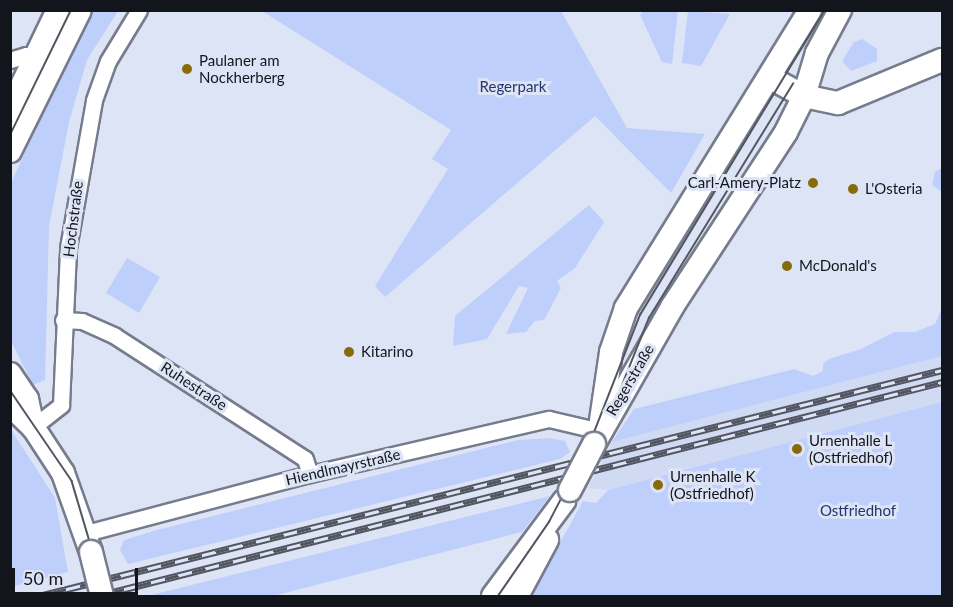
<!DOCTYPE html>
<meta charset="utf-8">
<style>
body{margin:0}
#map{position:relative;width:953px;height:607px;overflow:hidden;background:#dde4f6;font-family:Lato,sans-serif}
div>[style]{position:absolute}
.built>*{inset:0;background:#d1daf3}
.green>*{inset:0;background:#bfcffb}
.roads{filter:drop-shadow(2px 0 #767c8c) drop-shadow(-2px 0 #767c8c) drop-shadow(0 2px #767c8c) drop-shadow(0 -2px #767c8c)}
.street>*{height:15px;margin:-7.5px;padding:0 7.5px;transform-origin:7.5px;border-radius:7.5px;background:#fff}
.secondary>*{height:22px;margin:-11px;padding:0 11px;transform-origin:11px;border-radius:11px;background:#fff}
.tram>*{height:1.5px;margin:-0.75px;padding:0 0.75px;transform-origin:0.75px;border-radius:0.75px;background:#525660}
.rail>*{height:7px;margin-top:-3.5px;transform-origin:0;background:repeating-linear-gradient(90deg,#dde4f6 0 14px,#525660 0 28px);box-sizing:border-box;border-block:2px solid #525660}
.bridges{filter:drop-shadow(2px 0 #767c8c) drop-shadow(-2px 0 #767c8c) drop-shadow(0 2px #767c8c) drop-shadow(0 -2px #767c8c)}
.secondary-bridge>*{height:22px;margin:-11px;padding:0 11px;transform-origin:11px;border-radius:11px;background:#fff}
.dots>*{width:16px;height:16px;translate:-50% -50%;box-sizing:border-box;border:3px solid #dde4f6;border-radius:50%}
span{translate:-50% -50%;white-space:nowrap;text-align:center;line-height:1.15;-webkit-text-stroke:6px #dde4f6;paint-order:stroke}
.poi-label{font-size:15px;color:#12151b}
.left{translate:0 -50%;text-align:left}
.right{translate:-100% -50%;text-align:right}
.park-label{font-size:15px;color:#24346e}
.street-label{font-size:15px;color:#12151b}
.frame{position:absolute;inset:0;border:12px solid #12151b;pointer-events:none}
.scale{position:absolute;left:12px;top:568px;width:126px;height:27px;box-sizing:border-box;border:3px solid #12151b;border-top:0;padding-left:8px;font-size:18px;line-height:21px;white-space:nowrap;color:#12151b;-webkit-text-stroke:4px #dde4f6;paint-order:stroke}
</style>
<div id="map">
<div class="built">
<i style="clip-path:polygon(942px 356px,942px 402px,608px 490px,588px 488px,612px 442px)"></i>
</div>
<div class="green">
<i style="clip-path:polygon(89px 11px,118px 11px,87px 60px,69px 122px,49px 226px,45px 380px,33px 385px,11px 341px,11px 183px)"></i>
<i style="clip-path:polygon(262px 11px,561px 11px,627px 128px,705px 134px,671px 193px,595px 116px,385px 297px,375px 286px,448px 169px,432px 159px,451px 130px)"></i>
<i style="clip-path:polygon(643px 11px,678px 11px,672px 64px,662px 62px,640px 15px)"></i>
<i style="clip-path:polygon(688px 11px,730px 14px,701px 66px,682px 63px)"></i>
<i style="clip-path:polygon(862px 39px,877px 49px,877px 61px,851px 71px,842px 61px,854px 42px)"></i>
<i style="clip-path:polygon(942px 168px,942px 192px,932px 185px,935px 172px)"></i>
<i style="clip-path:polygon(589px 205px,604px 222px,575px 268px,557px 281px,561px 288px,544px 320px,535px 321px,526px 332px,506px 334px,528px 288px,519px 286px,487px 339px,453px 346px,455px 316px)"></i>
<i style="clip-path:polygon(127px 258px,160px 277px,139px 313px,106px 293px)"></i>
<i style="clip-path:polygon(942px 308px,942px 356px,612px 442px,634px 409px,794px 369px,813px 376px,823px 371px,823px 364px,829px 359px,861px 349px,894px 332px,915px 332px,935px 324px)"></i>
<i style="clip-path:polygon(942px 402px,942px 596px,531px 596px,583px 501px,596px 503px,608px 490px)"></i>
<i style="clip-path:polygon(10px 428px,55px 498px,68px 572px,11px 587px)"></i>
<i style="clip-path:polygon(549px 438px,565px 441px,570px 452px,560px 459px,128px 564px,120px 550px,124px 540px,157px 530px,518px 440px)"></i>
<i style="clip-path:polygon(550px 496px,522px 532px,273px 596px,147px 596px)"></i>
</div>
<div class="roads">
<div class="street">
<i style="left:10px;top:60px;width:17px;rotate:-17deg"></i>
<i style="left:26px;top:55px;width:10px;rotate:24deg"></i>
<i style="left:63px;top:320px;width:19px;rotate:3deg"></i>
<i style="left:82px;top:321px;width:36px;rotate:24deg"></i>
<i style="left:115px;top:336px;width:226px;rotate:32.9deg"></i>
<i style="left:305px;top:459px;width:16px;rotate:72deg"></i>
<i style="left:33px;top:427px;width:36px;rotate:-38deg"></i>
<i style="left:61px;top:405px;width:157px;rotate:-87.4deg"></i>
<i style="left:68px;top:248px;width:150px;rotate:-80deg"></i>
<i style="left:94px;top:100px;width:41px;rotate:-70.3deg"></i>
<i style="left:108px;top:61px;width:60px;rotate:-58.7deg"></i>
<i style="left:86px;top:533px;width:232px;rotate:-14.8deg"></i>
<i style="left:310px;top:474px;width:245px;rotate:-13deg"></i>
<i style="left:549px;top:419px;width:52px;rotate:13.2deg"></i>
</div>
<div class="secondary">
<i style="left:771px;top:78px;width:38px;rotate:29deg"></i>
<i style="left:804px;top:96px;width:35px;rotate:12deg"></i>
<i style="left:838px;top:103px;width:113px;rotate:-22.5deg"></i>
<i style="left:10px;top:110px;width:111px;rotate:-64.4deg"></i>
<i style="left:10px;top:151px;width:157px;rotate:-63.6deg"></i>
<i style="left:10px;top:374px;width:30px;rotate:56deg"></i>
<i style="left:27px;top:399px;width:29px;rotate:78deg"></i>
<i style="left:10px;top:405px;width:32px;rotate:44deg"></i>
<i style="left:33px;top:427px;width:55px;rotate:56.9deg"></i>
<i style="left:63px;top:473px;width:84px;rotate:70.5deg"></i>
<i style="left:601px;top:420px;width:69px;rotate:-81.6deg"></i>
<i style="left:611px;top:352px;width:46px;rotate:-71.2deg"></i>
<i style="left:626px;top:308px;width:350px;rotate:-58.3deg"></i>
<i style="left:594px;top:444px;width:158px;rotate:-60.3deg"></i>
<i style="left:672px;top:307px;width:209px;rotate:-56.9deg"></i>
<i style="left:786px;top:132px;width:40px;rotate:-63.4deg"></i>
<i style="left:804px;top:96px;width:45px;rotate:-73.2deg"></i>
<i style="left:817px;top:53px;width:49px;rotate:-61.9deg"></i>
<i style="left:493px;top:596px;width:119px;rotate:-53.2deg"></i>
<i style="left:517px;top:596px;width:64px;rotate:-61.8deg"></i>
</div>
</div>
<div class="tram">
<i style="left:10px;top:135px;width:139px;rotate:-64deg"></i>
<i style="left:10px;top:390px;width:110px;rotate:55.7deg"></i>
<i style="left:72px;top:481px;width:120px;rotate:73.5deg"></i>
<i style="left:614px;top:405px;width:94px;rotate:-68.1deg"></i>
<i style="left:649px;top:318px;width:275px;rotate:-58.4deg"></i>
<i style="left:498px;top:596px;width:90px;rotate:-55.4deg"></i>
<i style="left:549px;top:522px;width:87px;rotate:-62.5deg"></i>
<i style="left:589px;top:445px;width:140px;rotate:-68.6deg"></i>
<i style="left:640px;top:315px;width:357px;rotate:-58.8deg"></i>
</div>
<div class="rail">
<i style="left:39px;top:596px;width:931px;rotate:-14.05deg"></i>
<i style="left:97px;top:596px;width:872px;rotate:-14.21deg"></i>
</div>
<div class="bridges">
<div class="secondary-bridge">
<i style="left:570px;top:490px;width:52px;rotate:-62.4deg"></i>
<i style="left:91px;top:552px;width:45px;rotate:76deg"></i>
</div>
</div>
<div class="dots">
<i style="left:187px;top:69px;background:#886b09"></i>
<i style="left:813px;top:183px;background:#886b09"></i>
<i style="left:853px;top:189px;background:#886b09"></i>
<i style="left:787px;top:266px;background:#886b09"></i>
<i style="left:349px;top:352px;background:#886b09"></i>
<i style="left:797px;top:449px;background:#886b09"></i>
<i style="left:658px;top:485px;background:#886b09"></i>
</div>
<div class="poi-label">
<span class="left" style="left:199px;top:69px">Paulaner am<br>Nockherberg</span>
<span class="right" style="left:801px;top:183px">Carl-Amery-Platz</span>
<span class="left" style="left:865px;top:189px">L'Osteria</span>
<span class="left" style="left:799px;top:266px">McDonald's</span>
<span class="left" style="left:361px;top:352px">Kitarino</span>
<span class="left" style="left:809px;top:449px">Urnenhalle L<br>(Ostfriedhof)</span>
<span class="left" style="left:670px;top:485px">Urnenhalle K<br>(Ostfriedhof)</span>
</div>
<div class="park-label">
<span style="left:513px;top:87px">Regerpark</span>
<span style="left:858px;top:511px">Ostfriedhof</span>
</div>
<div class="street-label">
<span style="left:73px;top:219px;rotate:-83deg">Hochstraße</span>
<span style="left:630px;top:380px;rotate:-60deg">Regerstraße</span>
<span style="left:194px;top:386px;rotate:33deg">Ruhestraße</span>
<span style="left:343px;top:467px;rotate:-13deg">Hiendlmayrstraße</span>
</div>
<div class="frame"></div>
<div class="scale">50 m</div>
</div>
